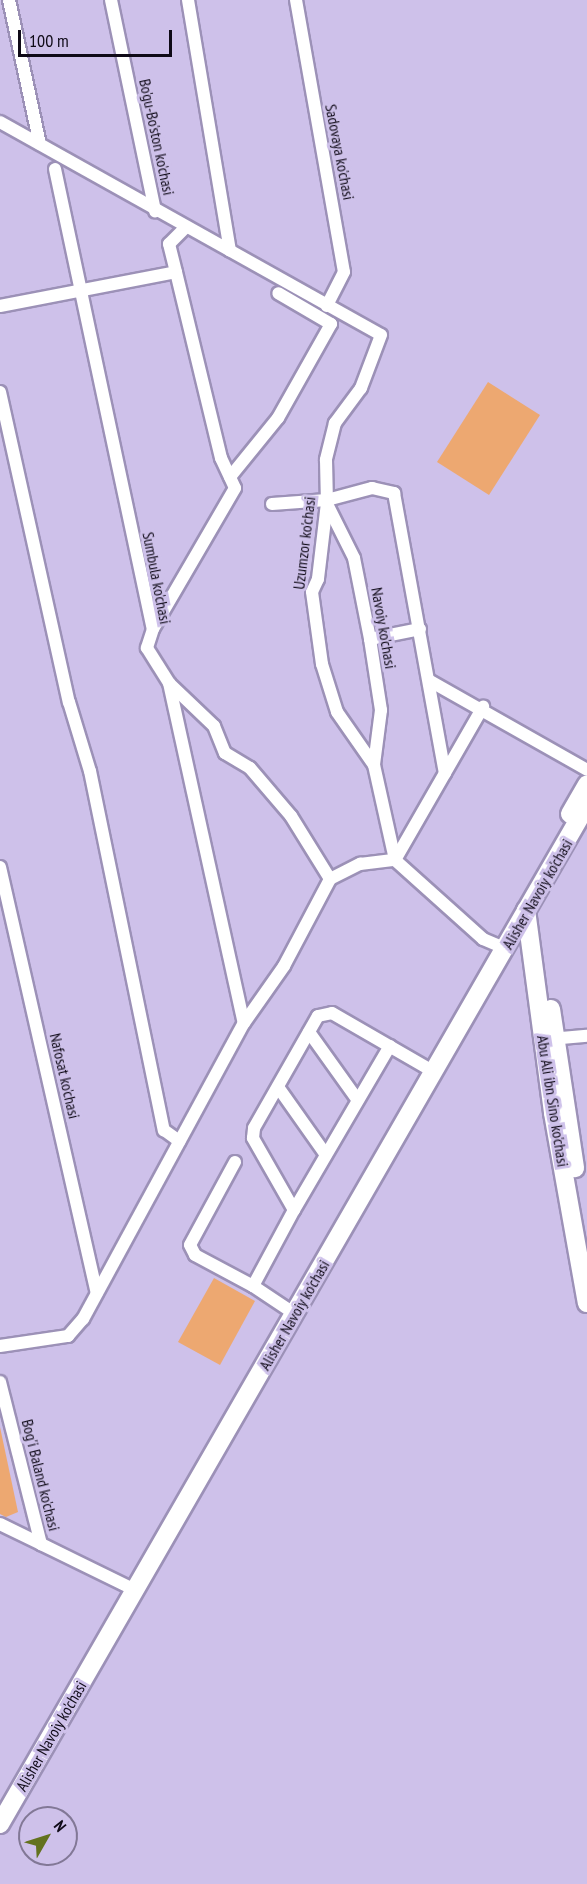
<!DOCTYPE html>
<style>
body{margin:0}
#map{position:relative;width:587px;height:1884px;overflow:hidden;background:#cec1ea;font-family:"PT Sans Narrow",sans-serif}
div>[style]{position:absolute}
.green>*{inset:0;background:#eda871}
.roads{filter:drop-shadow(2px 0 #9c91b7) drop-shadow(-2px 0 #9c91b7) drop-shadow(0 2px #9c91b7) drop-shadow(0 -2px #9c91b7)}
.street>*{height:12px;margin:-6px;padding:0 6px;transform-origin:6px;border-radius:6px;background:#fff}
.secondary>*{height:18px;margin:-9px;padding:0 9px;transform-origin:9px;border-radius:9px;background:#fff}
span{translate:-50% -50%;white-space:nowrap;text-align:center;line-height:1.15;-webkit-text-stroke:6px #cec1ea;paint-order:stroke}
.street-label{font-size:16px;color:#0f0a17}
.north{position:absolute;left:18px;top:1806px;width:60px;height:60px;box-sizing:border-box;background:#cec1ea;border:2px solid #827896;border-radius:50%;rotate:51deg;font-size:16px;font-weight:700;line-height:24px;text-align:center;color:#0f0a17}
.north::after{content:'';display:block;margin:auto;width:21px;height:27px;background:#63721e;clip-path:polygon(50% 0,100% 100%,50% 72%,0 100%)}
.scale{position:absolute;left:18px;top:30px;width:154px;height:27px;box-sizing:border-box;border:3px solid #0f0a17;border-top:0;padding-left:8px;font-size:18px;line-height:21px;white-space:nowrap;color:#0f0a17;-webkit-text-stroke:4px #cec1ea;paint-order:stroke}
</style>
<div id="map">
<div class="green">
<i style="clip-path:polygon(488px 382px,540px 415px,489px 495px,437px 462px)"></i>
<i style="clip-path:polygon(214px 1278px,255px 1301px,220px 1365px,178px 1342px)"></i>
<i style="clip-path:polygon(0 1427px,18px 1512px,6px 1517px,0 1514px)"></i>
</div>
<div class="roads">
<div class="street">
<i style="left:9px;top:0;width:147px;rotate:77.9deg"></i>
<i style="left:111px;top:0;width:216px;rotate:78.2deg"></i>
<i style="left:188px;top:0;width:254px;rotate:80.5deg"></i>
<i style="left:296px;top:0;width:276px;rotate:80deg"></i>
<i style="left:344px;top:272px;width:38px;rotate:117deg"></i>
<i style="left:0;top:122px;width:436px;rotate:29.2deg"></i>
<i style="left:381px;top:335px;width:57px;rotate:110.7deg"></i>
<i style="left:361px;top:388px;width:44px;rotate:126.6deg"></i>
<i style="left:335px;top:423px;width:38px;rotate:104deg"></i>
<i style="left:326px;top:460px;width:43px;rotate:88.7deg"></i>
<i style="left:327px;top:503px;width:77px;rotate:96.8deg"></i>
<i style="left:318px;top:579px;width:14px;rotate:115deg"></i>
<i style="left:312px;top:592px;width:73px;rotate:82.1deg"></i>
<i style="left:322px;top:664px;width:50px;rotate:72.6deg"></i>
<i style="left:337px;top:712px;width:65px;rotate:55.1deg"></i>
<i style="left:374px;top:765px;width:97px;rotate:77.5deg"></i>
<i style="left:55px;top:169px;width:470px;rotate:78deg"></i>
<i style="left:153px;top:629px;width:20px;rotate:108deg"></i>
<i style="left:147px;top:648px;width:41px;rotate:57.8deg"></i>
<i style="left:169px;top:683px;width:348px;rotate:77.6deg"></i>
<i style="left:0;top:306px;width:179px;rotate:-10.9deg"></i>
<i style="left:176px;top:272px;width:29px;rotate:-104deg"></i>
<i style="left:169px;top:244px;width:24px;rotate:-45deg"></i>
<i style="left:0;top:392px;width:318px;rotate:77.5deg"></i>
<i style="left:69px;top:702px;width:72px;rotate:73.1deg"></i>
<i style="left:90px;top:771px;width:367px;rotate:78.4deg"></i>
<i style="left:164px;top:1130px;width:19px;rotate:36deg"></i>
<i style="left:230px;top:477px;width:76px;rotate:-50.9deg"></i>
<i style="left:278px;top:418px;width:108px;rotate:-60.6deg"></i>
<i style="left:331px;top:324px;width:61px;rotate:-149.7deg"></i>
<i style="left:272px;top:504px;width:55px;rotate:-4.2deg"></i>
<i style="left:327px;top:500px;width:47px;rotate:-14.9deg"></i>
<i style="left:372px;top:488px;width:23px;rotate:13deg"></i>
<i style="left:394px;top:493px;width:285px;rotate:79.7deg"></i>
<i style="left:327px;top:504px;width:60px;rotate:63.4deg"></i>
<i style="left:354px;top:558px;width:83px;rotate:78.8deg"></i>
<i style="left:370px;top:639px;width:72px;rotate:81.2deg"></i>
<i style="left:381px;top:710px;width:55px;rotate:97.3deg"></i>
<i style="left:153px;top:629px;width:163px;rotate:-59.8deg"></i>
<i style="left:235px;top:488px;width:33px;rotate:-115deg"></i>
<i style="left:221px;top:458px;width:191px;rotate:-103.6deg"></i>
<i style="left:370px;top:639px;width:51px;rotate:-11.3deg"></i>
<i style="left:430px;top:681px;width:180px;rotate:29.5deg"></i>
<i style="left:170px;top:684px;width:61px;rotate:43.7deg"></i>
<i style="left:214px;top:726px;width:29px;rotate:68deg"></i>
<i style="left:225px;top:753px;width:29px;rotate:31deg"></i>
<i style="left:250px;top:768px;width:63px;rotate:49.5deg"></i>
<i style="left:291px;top:816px;width:74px;rotate:58.2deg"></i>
<i style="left:395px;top:860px;width:177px;rotate:-60.1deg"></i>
<i style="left:0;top:867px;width:437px;rotate:77.2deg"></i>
<i style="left:309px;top:1032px;width:82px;rotate:54.4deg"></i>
<i style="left:550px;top:1039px;width:37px;rotate:-5deg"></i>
<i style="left:278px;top:1087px;width:83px;rotate:54.8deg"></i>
<i style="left:235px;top:1162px;width:94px;rotate:118.5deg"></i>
<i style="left:190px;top:1245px;width:11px;rotate:63deg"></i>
<i style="left:195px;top:1255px;width:66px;rotate:28.1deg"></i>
<i style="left:294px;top:1210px;width:190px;rotate:-59.7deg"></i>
<i style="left:295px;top:1314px;width:50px;rotate:-146.3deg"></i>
<i style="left:253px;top:1286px;width:86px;rotate:-61.7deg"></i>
<i style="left:294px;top:1210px;width:83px;rotate:-119.7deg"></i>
<i style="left:253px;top:1138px;width:10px;rotate:-84deg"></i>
<i style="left:254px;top:1128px;width:129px;rotate:-60.3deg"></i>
<i style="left:318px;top:1016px;width:14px;rotate:-12deg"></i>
<i style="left:332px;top:1013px;width:118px;rotate:30deg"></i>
<i style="left:0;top:1346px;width:69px;rotate:-8.4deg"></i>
<i style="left:68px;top:1336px;width:23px;rotate:-49deg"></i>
<i style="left:83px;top:1319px;width:337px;rotate:-61.5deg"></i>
<i style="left:244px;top:1023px;width:70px;rotate:-54.9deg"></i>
<i style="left:284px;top:966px;width:98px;rotate:-62.1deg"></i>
<i style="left:330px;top:879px;width:34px;rotate:-27deg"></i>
<i style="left:360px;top:864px;width:35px;rotate:-7deg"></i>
<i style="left:395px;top:860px;width:118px;rotate:41.9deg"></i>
<i style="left:483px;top:939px;width:25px;rotate:23deg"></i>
<i style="left:0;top:1382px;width:167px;rotate:75.8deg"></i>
<i style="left:41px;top:1544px;width:105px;rotate:26.1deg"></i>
<i style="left:0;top:1524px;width:46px;rotate:26deg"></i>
</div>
<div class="secondary">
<i style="left:570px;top:814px;width:34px;rotate:-60deg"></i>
<i style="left:526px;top:910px;width:205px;rotate:82.4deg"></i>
<i style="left:553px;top:1113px;width:193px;rotate:79.9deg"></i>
<i style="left:551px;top:1009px;width:161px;rotate:81.4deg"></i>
<i style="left:0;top:1824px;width:1176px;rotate:-60.06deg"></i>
</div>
</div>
<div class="street-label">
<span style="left:157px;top:137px;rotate:78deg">Bo'gu-Bo'ston ko'chasi</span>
<span style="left:340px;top:152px;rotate:79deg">Sadovaya ko'chasi</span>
<span style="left:304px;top:543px;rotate:-83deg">Uzumzor ko'chasi</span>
<span style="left:157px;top:578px;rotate:79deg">Sumbula ko'chasi</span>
<span style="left:384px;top:628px;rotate:80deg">Navoiy ko'chasi</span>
<span style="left:537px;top:894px;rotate:-60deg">Alisher Navoiy ko'chasi</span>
<span style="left:65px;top:1076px;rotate:77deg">Nafosat ko'chasi</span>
<span style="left:553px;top:1101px;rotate:81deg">Abu Ali ibn Sino ko'chasi</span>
<span style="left:294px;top:1315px;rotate:-60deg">Alisher Navoiy ko'chasi</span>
<span style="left:41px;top:1475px;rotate:76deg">Bog'i Baland ko'chasi</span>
<span style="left:51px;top:1736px;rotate:-60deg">Alisher Navoiy ko'chasi</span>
</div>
<div class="north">N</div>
<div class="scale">100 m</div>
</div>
